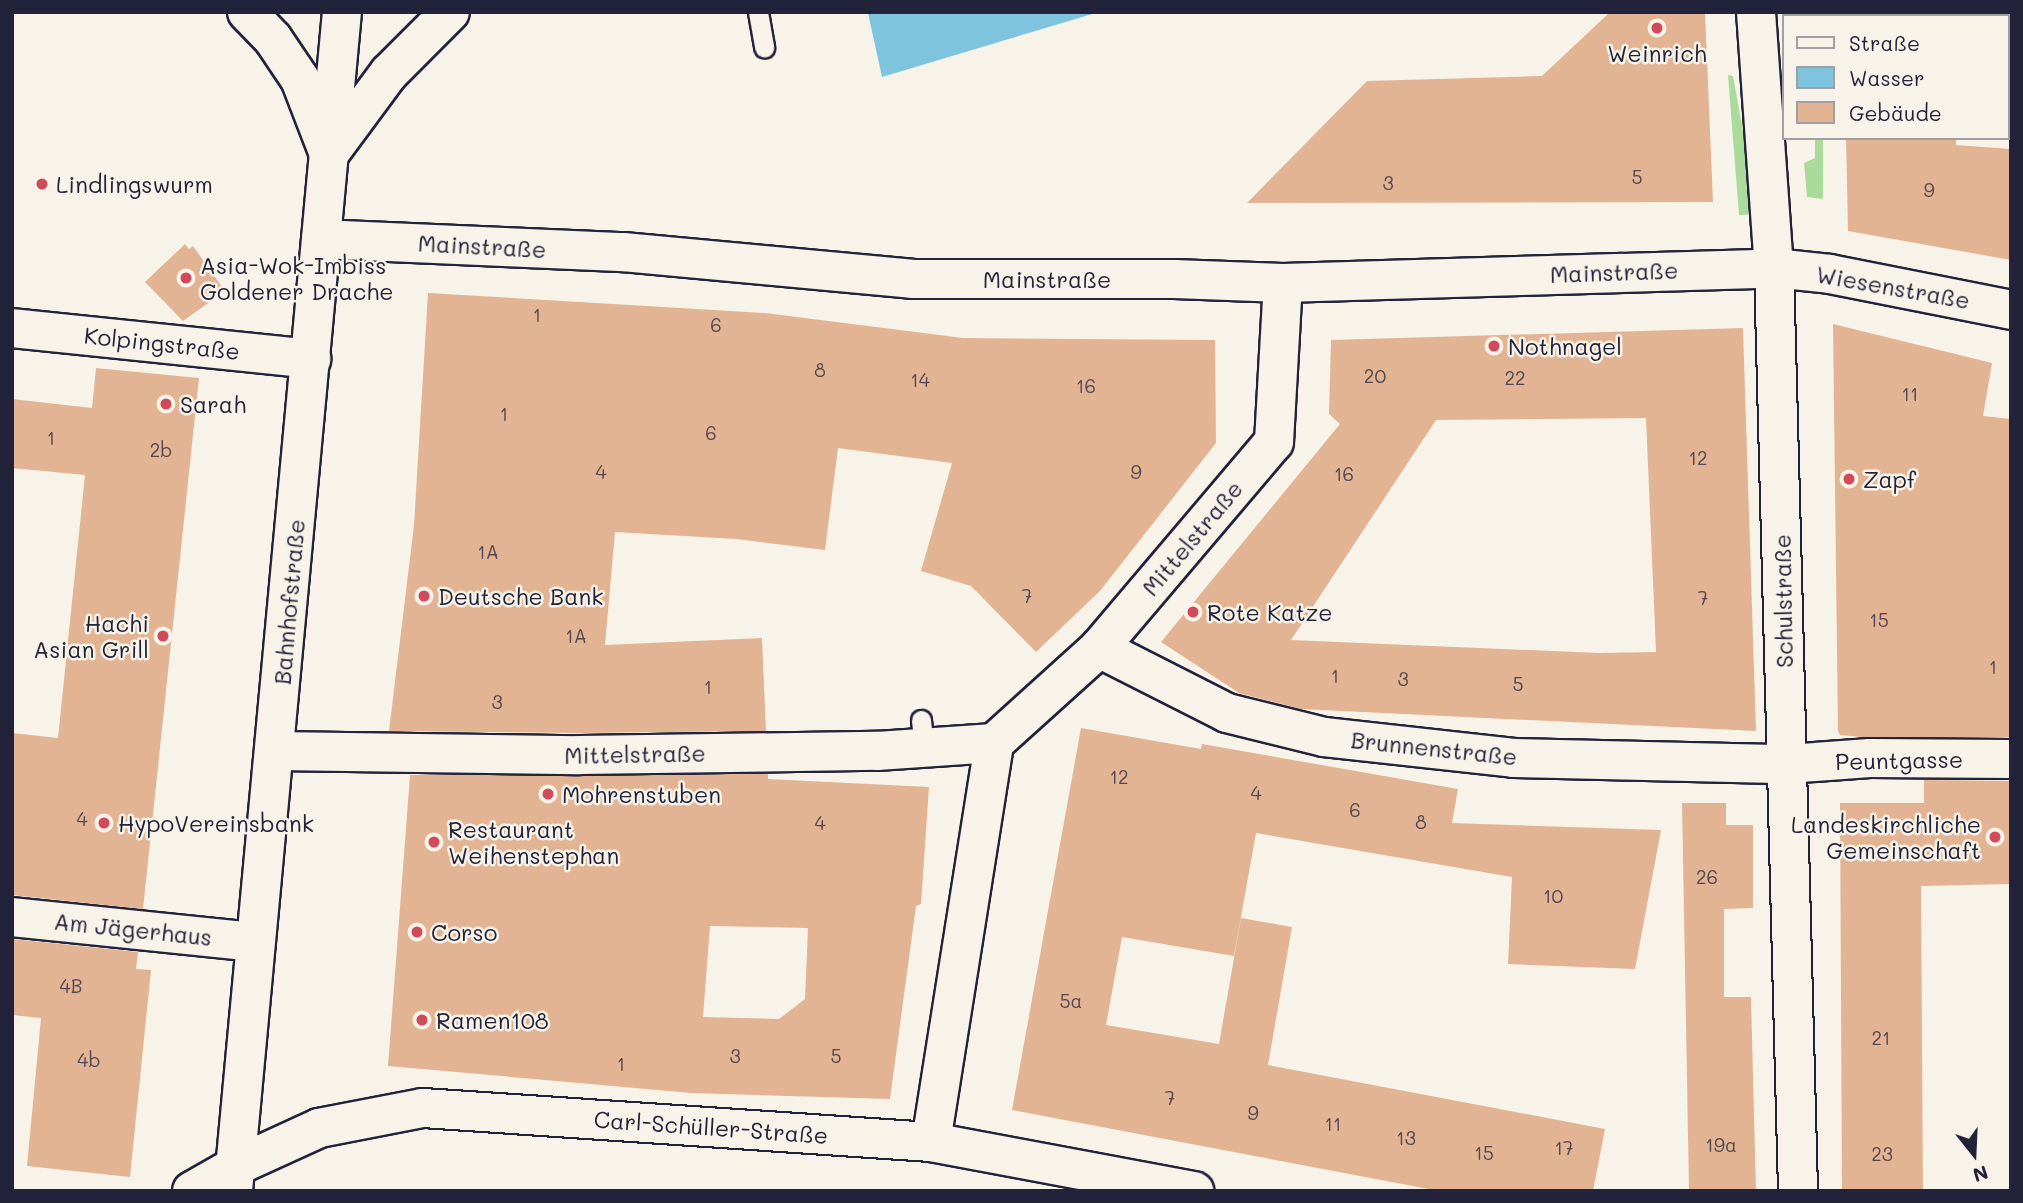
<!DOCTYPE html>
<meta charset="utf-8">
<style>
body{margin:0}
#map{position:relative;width:2023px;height:1203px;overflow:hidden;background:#f7f3e8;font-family:Mali,sans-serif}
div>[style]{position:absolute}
.green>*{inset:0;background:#abdb9b}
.water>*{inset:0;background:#7ec4df}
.building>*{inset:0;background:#e3b493}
.roads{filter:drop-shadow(2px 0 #22223b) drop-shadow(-2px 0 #22223b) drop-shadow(0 2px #22223b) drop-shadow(0 -2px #22223b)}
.service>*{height:19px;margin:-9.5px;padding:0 9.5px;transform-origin:9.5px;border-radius:9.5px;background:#f7f3e8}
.minor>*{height:38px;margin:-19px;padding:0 19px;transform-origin:19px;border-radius:19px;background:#f7f3e8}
.tertiary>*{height:38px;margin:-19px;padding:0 19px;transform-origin:19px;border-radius:19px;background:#f7f3e8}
.primary>*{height:38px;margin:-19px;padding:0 19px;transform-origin:19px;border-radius:19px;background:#f7f3e8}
.dots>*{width:19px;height:19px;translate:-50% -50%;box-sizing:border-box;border:4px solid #f7f3e8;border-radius:50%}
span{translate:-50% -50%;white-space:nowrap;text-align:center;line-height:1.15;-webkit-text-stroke:5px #f7f3e8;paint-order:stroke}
.number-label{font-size:19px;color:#524651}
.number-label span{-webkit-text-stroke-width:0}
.poi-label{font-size:23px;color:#22223b}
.left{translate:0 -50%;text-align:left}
.right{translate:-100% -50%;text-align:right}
.street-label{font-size:23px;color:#22223b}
.frame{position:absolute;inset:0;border:14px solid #22223b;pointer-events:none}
.legend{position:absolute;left:1782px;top:14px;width:228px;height:126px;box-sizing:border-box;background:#f7f3e8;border:2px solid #a29fa3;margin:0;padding:9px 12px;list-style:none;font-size:21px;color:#22223b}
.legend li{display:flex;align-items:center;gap:14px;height:35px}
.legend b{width:35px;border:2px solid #a29fa3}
.north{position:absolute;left:1939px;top:1119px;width:70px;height:70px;-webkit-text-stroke:5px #f7f3e8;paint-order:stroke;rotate:162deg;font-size:19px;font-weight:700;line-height:28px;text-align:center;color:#22223b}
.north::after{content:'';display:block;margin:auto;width:24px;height:32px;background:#22223b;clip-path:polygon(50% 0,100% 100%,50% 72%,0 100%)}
</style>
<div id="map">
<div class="green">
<i style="clip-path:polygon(1728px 75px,1733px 76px,1758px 214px,1739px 215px)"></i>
<i style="clip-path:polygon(1815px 138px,1823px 138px,1823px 199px,1807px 197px,1804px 163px,1815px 158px)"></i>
</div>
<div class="water">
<i style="clip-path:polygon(1099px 12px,882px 77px,868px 13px,869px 12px)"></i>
</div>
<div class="building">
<i style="clip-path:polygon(1610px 12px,1705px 12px,1713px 202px,1247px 203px,1367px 81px,1542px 76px)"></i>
<i style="clip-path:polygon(1846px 138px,1956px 138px,1956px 145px,2011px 149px,2011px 260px,1848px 231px)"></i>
<i style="clip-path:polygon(185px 244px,189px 249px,193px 246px,225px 291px,183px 321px,145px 282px)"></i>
<i style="clip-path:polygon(428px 293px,765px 313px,963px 338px,1215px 340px,1216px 443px,1100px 591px,1036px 652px,971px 586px,921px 571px,952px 463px,838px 448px,825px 550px,736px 539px,615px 532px,605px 645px,762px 638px,766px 731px,579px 733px,389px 731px,414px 525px)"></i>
<i style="clip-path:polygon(1833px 324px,1992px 363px,1983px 416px,2011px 419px,2011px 737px,1861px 737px,1840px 735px,1838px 731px)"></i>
<i style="clip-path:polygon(evenodd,1743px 328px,1756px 731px,1301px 709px,1239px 693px,1161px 642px,1340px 424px,1329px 414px,1331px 340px,1743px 328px,1646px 418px,1656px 652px,1598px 653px,1291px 640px,1436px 420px,1646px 418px)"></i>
<i style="clip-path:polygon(96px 368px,199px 378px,143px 909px,12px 895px,12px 733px,58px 738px,85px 475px,12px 468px,12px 399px,92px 408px)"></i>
<i style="clip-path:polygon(1081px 728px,1201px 749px,1202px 744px,1458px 789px,1452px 823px,1661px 830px,1635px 969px,1508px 964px,1512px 877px,1256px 833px,1234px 956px,1122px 937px,1106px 1025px,1219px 1044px,1241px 918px,1292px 927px,1268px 1065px,1605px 1129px,1593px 1191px,1439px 1191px,1012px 1110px)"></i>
<i style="clip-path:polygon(evenodd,768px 774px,768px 779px,929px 787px,921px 904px,916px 906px,890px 1099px,691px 1093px,388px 1066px,410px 775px,768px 774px,710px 926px,808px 928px,805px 999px,779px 1019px,703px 1017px,710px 926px)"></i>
<i style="clip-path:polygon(1924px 780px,2011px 781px,2011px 884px,1921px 886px,1923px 1191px,1842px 1191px,1840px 803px,1924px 803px)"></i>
<i style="clip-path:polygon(1682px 803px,1726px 803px,1726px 825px,1753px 825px,1753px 908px,1724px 909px,1724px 997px,1751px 997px,1756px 1191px,1689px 1191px)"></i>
<i style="clip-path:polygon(12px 939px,138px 952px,136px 969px,151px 970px,130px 1177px,27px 1166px,41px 1018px,12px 1015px)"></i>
</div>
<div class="roads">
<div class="service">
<i style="left:758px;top:12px;width:36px;rotate:80deg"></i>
<i style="left:921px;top:720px;width:28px;rotate:84deg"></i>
</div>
<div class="minor">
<i style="left:1756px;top:12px;width:257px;rotate:86deg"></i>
<i style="left:1774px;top:268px;width:923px;rotate:88.51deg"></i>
<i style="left:321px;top:239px;width:302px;rotate:2.5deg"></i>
<i style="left:623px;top:252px;width:290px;rotate:5.3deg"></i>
<i style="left:912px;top:279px;width:262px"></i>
<i style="left:1174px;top:279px;width:109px;rotate:2.1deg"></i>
<i style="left:1283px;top:283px;width:491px;rotate:-1.7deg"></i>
<i style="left:1774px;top:268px;width:56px;rotate:6.1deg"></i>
<i style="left:1830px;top:274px;width:185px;rotate:11.2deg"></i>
<i style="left:12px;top:328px;width:301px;rotate:5.9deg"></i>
<i style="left:1099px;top:648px;width:144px;rotate:26.9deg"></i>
<i style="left:1227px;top:713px;width:100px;rotate:13.9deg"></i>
<i style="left:1324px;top:737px;width:191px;rotate:6.3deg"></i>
<i style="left:1514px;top:758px;width:273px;rotate:1.3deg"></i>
<i style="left:1787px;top:764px;width:83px;rotate:-4.1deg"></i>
<i style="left:1870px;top:758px;width:141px;rotate:0.4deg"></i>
<i style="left:275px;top:751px;width:304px;rotate:0.8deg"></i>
<i style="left:579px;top:755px;width:298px;rotate:-0.8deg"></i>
<i style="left:877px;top:751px;width:117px;rotate:-3.9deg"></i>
<i style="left:12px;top:917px;width:243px;rotate:5.9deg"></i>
<i style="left:931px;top:1142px;width:404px;rotate:-81deg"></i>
<i style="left:994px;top:743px;width:142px;rotate:-42.1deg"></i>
<i style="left:1099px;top:648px;width:270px;rotate:-49.7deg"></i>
<i style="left:1274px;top:442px;width:159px;rotate:-86.8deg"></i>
<i style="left:234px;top:1167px;width:94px;rotate:-24.6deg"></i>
<i style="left:319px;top:1128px;width:106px;rotate:-10.9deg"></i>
<i style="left:423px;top:1108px;width:509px;rotate:3.83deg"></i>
<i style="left:931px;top:1142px;width:268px;rotate:10.6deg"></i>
</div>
<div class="tertiary">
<i style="left:192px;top:1191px;width:48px;rotate:-29.7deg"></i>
<i style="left:233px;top:1191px;width:1184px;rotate:-84.72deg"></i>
</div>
<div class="primary">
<i style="left:247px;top:12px;width:37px;rotate:46deg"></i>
<i style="left:273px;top:39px;width:48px;rotate:56deg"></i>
<i style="left:300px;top:79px;width:80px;rotate:68.9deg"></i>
<i style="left:329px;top:154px;width:101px;rotate:-53.5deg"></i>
<i style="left:389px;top:73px;width:86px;rotate:-45deg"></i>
</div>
</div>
<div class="dots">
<i style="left:1657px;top:28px;background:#d1495b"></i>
<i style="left:42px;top:184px;background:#d1495b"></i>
<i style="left:186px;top:278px;background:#d1495b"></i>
<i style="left:1494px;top:346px;background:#d1495b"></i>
<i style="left:166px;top:404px;background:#d1495b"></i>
<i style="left:1849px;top:479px;background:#d1495b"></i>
<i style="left:424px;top:596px;background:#d1495b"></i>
<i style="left:1193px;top:612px;background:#d1495b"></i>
<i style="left:163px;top:636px;background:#d1495b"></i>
<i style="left:548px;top:794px;background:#d1495b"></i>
<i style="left:104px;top:823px;background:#d1495b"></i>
<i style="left:1995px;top:837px;background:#d1495b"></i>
<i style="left:434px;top:842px;background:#d1495b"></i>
<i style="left:417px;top:932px;background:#d1495b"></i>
<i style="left:422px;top:1020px;background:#d1495b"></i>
</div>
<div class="number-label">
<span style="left:1637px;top:177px">5</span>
<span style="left:1388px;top:183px">3</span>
<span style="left:1929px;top:190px">9</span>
<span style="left:537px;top:315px">1</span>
<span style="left:716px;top:325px">6</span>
<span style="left:820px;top:370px">8</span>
<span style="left:1375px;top:376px">20</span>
<span style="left:1515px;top:378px">22</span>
<span style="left:920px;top:380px">14</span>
<span style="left:1086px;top:386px">16</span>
<span style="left:1910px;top:394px">11</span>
<span style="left:504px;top:414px">1</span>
<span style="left:711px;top:433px">6</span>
<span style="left:51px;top:438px">1</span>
<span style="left:161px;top:450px">2b</span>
<span style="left:1698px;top:458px">12</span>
<span style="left:601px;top:472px">4</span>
<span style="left:1136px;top:472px">9</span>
<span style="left:1344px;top:474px">16</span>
<span style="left:488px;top:552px">1A</span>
<span style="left:1027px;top:596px">7</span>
<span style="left:1703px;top:598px">7</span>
<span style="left:1879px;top:620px">15</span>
<span style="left:576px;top:636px">1A</span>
<span style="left:1993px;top:667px">1</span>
<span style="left:1335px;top:676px">1</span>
<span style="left:1403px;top:679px">3</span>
<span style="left:1518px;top:684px">5</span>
<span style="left:708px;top:687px">1</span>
<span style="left:497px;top:702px">3</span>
<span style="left:1119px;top:777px">12</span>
<span style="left:1256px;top:793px">4</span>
<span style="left:1355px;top:810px">6</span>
<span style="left:82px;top:819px">4</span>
<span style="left:1421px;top:822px">8</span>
<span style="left:820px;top:823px">4</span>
<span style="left:1707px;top:877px">26</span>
<span style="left:1553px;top:896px">10</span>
<span style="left:71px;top:986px">4B</span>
<span style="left:1071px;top:1001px">5a</span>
<span style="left:1881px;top:1038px">21</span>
<span style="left:735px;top:1056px">3</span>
<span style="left:836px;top:1056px">5</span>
<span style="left:89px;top:1060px">4b</span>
<span style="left:621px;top:1064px">1</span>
<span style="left:1170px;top:1098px">7</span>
<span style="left:1253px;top:1113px">9</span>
<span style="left:1333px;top:1124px">11</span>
<span style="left:1406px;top:1138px">13</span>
<span style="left:1721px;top:1145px">19a</span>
<span style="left:1564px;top:1148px">17</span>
<span style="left:1484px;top:1153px">15</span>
<span style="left:1882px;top:1154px">23</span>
</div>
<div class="poi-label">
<span style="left:1657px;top:53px">Weinrich</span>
<span class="left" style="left:56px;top:184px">Lindlingswurm</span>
<span class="left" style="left:200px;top:278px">Asia-Wok-Imbiss<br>Goldener Drache</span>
<span class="left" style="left:1508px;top:346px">Nothnagel</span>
<span class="left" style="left:180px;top:404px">Sarah</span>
<span class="left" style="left:1863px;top:479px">Zapf</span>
<span class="left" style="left:438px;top:596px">Deutsche Bank</span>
<span class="left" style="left:1207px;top:612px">Rote Katze</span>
<span class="right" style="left:149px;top:636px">Hachi<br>Asian Grill</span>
<span class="left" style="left:562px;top:794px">Mohrenstuben</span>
<span class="left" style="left:118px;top:823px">HypoVereinsbank</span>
<span class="right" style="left:1981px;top:837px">Landeskirchliche<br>Gemeinschaft</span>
<span class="left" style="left:448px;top:842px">Restaurant<br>Weihenstephan</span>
<span class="left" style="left:431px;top:932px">Corso</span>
<span class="left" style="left:436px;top:1020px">Ramen108</span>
</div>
<div class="street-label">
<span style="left:482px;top:246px;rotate:3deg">Mainstraße</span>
<span style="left:1614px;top:272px;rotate:-2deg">Mainstraße</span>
<span style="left:1047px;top:279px">Mainstraße</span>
<span style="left:1893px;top:287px;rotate:10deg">Wiesenstraße</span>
<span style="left:162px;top:343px;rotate:6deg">Kolpingstraße</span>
<span style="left:1192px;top:538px;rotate:-50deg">Mittelstraße</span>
<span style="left:1783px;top:601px;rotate:-91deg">Schulstraße</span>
<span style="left:289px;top:602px;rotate:-85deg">Bahnhofstraße</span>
<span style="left:1434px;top:748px;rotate:6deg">Brunnenstraße</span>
<span style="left:635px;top:754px;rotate:-1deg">Mittelstraße</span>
<span style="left:1899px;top:760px;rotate:-1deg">Peuntgasse</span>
<span style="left:133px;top:929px;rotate:6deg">Am Jägerhaus</span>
<span style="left:711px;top:1127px;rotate:4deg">Carl-Schüller-Straße</span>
</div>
<div class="frame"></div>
<ul class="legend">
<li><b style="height:9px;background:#f7f3e8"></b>Straße</li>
<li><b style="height:19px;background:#7ec4df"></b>Wasser</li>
<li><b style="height:19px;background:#e3b493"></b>Gebäude</li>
</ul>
<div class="north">N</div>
</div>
